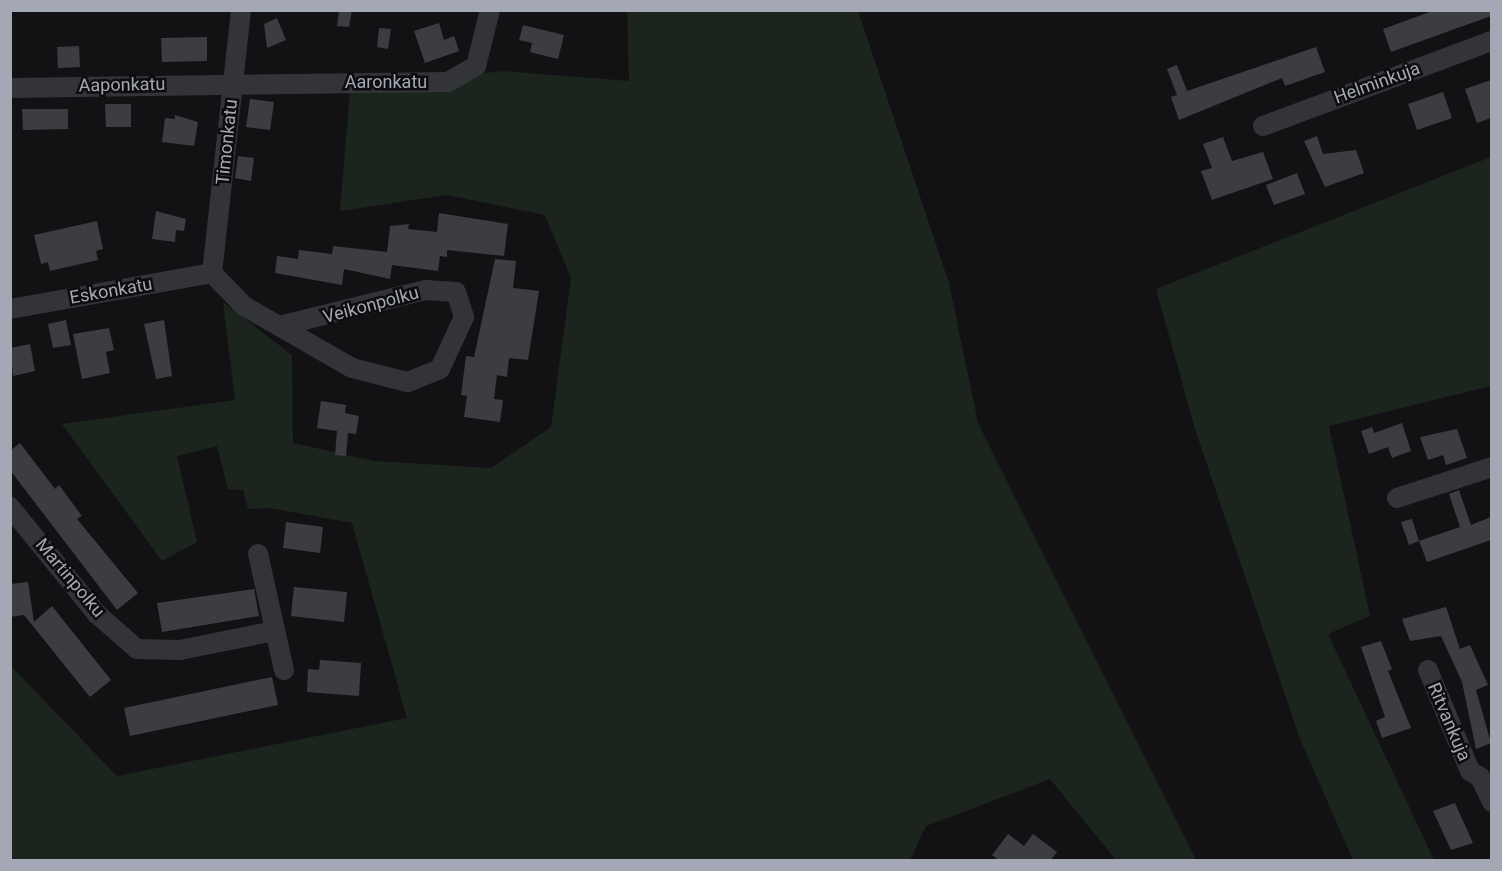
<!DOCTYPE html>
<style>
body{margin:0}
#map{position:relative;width:1502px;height:871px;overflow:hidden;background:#121214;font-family:Roboto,sans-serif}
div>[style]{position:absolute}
.green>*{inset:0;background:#1c241e}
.building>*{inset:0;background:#3c3d41}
.minor>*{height:20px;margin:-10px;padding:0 10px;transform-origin:10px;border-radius:10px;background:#333439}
span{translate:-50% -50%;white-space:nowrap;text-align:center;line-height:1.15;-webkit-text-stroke:5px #0d0d0f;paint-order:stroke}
.street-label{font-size:18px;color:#a4a8b4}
.frame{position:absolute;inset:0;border:12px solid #a4a8b4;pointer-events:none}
</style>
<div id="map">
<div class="green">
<i style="clip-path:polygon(627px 11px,858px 11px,949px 283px,978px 423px,1196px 860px,1116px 860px,1050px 779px,926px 826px,910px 860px,11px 860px,10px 665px,117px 776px,407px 718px,352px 523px,270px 508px,248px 509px,243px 490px,228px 489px,217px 446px,177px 456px,197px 542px,162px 561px,62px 424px,235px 400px,223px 302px,292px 355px,293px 443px,374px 461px,491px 468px,551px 427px,571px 278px,545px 215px,447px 195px,340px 211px,350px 90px,502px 71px,629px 81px)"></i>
<i style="clip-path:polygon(1491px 157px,1491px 386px,1329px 426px,1370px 616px,1328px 634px,1434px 860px,1353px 860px,1300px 739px,1196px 432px,1156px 289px)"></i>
</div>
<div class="building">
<i style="clip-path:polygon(339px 10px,352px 10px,349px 27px,337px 26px)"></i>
<i style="clip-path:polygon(1435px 10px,1491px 10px,1491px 16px,1391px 52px,1383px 29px)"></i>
<i style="clip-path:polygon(277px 18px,286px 40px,267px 48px,264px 24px)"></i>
<i style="clip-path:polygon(439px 23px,444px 40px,454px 36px,459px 51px,425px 63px,414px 31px)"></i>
<i style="clip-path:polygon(523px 25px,564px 35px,558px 59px,530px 52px,532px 43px,519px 40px)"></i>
<i style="clip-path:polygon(379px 28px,391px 29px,388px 49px,377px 47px)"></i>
<i style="clip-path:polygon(207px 37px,207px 61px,162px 62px,161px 38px)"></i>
<i style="clip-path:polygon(79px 46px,80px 67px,58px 68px,57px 47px)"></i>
<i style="clip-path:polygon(1316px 47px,1325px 72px,1285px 86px,1282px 78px,1179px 120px,1171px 97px,1177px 95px,1167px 69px,1177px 65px,1187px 91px)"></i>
<i style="clip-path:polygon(1491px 80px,1491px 118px,1477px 123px,1465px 89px)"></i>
<i style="clip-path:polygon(1443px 92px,1452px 118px,1417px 130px,1408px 104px)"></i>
<i style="clip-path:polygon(250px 99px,274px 102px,270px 130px,246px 127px)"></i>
<i style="clip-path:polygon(105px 104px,131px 104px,131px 127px,106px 127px)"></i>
<i style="clip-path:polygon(22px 109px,68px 109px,68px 129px,23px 130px)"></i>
<i style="clip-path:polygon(175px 115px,198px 122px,194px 146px,162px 142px,165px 118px,175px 119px)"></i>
<i style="clip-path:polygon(1317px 136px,1323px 154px,1356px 150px,1364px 173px,1325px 187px,1304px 141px)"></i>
<i style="clip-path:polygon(1223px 137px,1232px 161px,1263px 152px,1273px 179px,1212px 200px,1201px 171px,1212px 168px,1203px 144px)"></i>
<i style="clip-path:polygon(238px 156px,254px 158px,251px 181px,235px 178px)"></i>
<i style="clip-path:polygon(1297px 173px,1305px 194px,1274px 205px,1266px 185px)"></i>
<i style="clip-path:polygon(156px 211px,186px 219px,184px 231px,176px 230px,175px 242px,152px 239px)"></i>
<i style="clip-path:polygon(439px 213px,508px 224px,504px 256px,447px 250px,447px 257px,440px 256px,438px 271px,392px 265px,390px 279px,344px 269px,342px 285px,275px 273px,277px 256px,298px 259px,299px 250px,332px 254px,333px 246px,387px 252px,390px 226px,409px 224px,408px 229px,437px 232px)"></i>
<i style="clip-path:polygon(97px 221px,103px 249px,96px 251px,98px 260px,50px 271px,48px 262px,41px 264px,34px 235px)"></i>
<i style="clip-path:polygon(495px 259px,516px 261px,513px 288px,539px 291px,528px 360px,509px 358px,507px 377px,497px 375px,494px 399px,503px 400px,500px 422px,464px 417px,467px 396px,461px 395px,466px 356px,474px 357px)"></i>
<i style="clip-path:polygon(66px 320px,71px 345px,53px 348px,48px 324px)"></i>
<i style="clip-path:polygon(164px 320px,172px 376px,156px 379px,144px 324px)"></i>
<i style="clip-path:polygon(109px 328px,114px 350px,106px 352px,110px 373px,82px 379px,73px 334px)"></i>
<i style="clip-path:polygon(30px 344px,35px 371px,13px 376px,10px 348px)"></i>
<i style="clip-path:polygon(321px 401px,346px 405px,345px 413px,359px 416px,356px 434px,348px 433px,346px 456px,335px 455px,337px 431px,317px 428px)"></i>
<i style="clip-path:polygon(1402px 423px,1411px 451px,1392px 458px,1388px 447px,1369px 454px,1361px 431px,1372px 427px,1374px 433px)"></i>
<i style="clip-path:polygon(1457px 429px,1467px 458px,1446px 465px,1443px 455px,1428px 460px,1420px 437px)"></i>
<i style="clip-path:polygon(20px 443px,55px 489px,59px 485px,82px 516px,77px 519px,138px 593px,117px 610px,10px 470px,10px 451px)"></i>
<i style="clip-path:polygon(1459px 490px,1471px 525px,1491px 517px,1491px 540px,1427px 562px,1419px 541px,1460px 527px,1449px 494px)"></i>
<i style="clip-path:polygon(1412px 519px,1419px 541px,1409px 545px,1401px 522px)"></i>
<i style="clip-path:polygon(286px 522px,323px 527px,320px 553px,283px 548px)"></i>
<i style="clip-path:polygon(28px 582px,34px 622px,52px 606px,111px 680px,90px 697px,24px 615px,10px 617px,10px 584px)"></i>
<i style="clip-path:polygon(294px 587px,347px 592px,344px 622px,291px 616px)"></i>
<i style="clip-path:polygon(254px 589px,259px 616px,162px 632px,157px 603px)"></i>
<i style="clip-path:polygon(1446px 607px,1460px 649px,1470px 645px,1488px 685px,1476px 690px,1491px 743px,1476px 749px,1462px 682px,1441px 636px,1410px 641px,1402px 619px)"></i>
<i style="clip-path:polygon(1381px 641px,1392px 669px,1388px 671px,1411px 728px,1382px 738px,1376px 721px,1385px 717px,1361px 647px)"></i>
<i style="clip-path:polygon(320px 660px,361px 663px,359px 696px,307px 692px,308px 669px,319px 670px)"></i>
<i style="clip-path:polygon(272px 677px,278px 705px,130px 736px,124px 708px)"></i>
<i style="clip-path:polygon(1455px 803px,1473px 843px,1451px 850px,1433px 811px)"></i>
<i style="clip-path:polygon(1008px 834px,1024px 846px,1033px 834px,1057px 852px,1050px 861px,1000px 861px,992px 855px)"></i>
</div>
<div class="minor">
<i style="left:10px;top:88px;width:438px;rotate:-0.8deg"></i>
<i style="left:448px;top:82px;width:32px;rotate:-30deg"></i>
<i style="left:476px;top:66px;width:58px;rotate:-76deg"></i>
<i style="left:1263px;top:126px;width:244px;rotate:-20.4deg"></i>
<i style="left:212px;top:273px;width:46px;rotate:45.9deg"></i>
<i style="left:244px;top:306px;width:40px;rotate:29.7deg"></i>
<i style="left:279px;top:326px;width:151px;rotate:-13.8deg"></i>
<i style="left:426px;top:290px;width:30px;rotate:4deg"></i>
<i style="left:456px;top:292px;width:26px;rotate:72deg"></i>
<i style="left:464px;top:317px;width:57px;rotate:114.8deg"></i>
<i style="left:440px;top:369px;width:35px;rotate:158deg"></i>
<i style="left:407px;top:382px;width:57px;rotate:-165.7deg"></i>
<i style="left:352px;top:368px;width:84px;rotate:-150.1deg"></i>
<i style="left:212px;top:273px;width:265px;rotate:-83.7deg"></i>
<i style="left:10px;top:309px;width:205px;rotate:-10.1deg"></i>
<i style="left:1397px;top:498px;width:100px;rotate:-18.1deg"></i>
<i style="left:10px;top:507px;width:138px;rotate:50.9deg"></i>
<i style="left:97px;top:614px;width:53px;rotate:41.2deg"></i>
<i style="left:137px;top:649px;width:43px;rotate:1.3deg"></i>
<i style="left:180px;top:650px;width:96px;rotate:-11.4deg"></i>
<i style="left:258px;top:554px;width:119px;rotate:77.4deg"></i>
<i style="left:1428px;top:670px;width:109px;rotate:67.4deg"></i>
<i style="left:1470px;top:771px;width:12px;rotate:31deg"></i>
<i style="left:1480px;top:777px;width:28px;rotate:64deg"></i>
</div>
<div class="street-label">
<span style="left:386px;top:82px">Aaronkatu</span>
<span style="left:1377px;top:83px;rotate:-20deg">Helminkuja</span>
<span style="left:122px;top:85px;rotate:-1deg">Aaponkatu</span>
<span style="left:227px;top:142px;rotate:-84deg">Timonkatu</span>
<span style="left:111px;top:291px;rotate:-10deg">Eskonkatu</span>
<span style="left:371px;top:305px;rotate:-15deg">Veikonpolku</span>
<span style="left:70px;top:578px;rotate:50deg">Martinpolku</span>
<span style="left:1449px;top:722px;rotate:67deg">Ritvankuja</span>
</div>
<div class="frame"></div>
</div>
